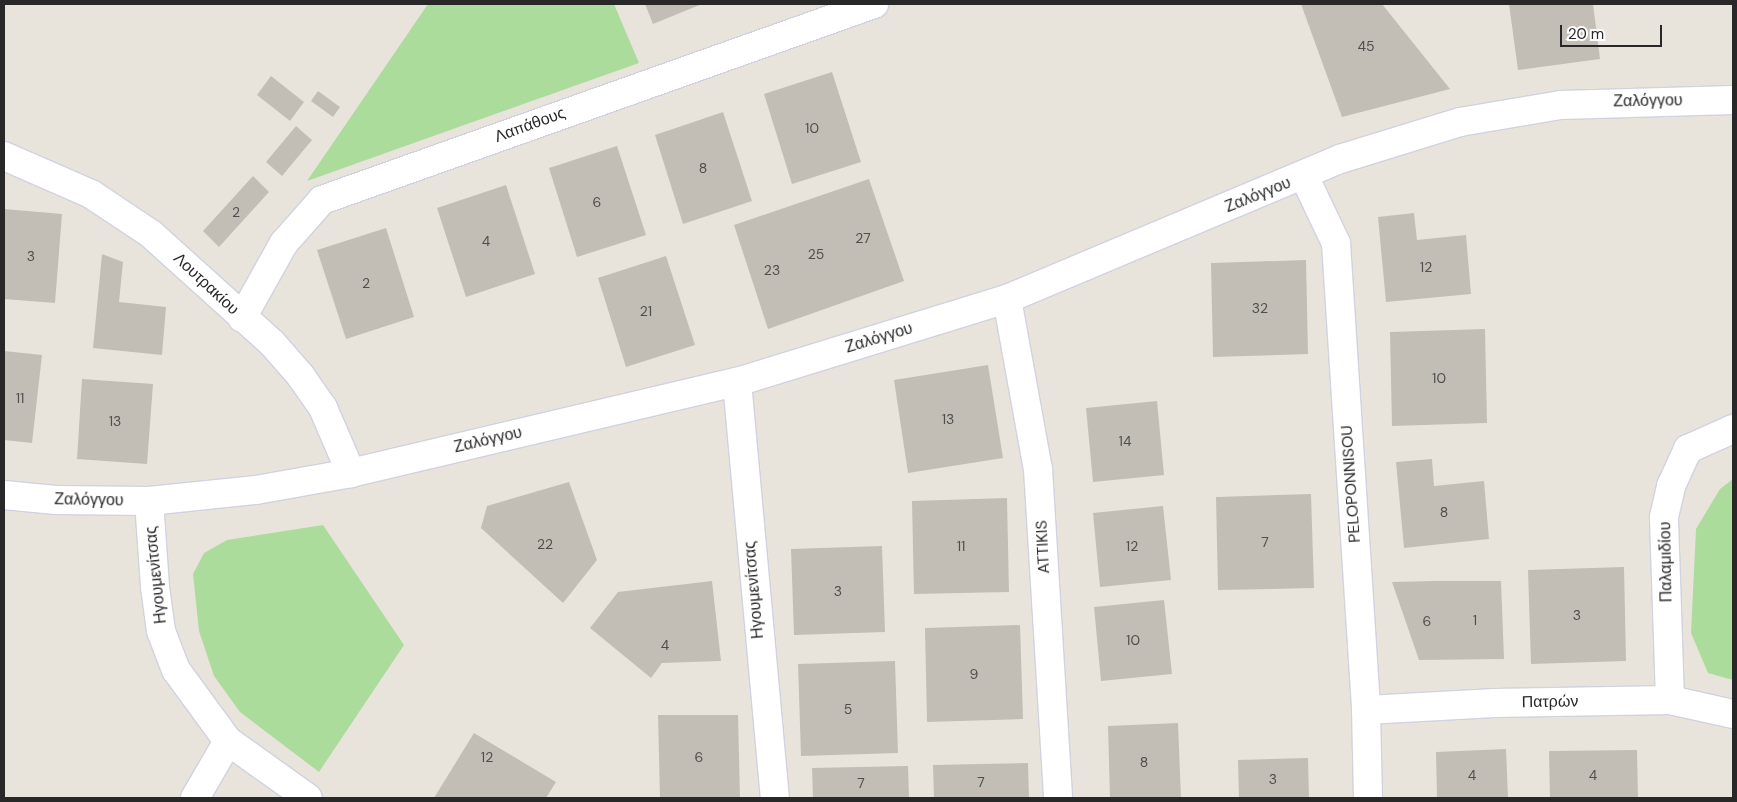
<!DOCTYPE html>
<meta charset="utf-8">
<style>
body{margin:0}
#map{position:relative;width:1737px;height:802px;overflow:hidden;background:#e9e4db;font-family:"DM Sans",sans-serif}
div>[style]{position:absolute}
.green>*{inset:0;background:#acdc9b}
.building>*{inset:0;background:#c2beb6}
.roads{filter:drop-shadow(1px 0 #d0d2e0) drop-shadow(-1px 0 #d0d2e0) drop-shadow(0 1px #d0d2e0) drop-shadow(0 -1px #d0d2e0)}
.minor>*{height:28px;margin:-14px;padding:0 14px;transform-origin:14px;border-radius:14px;background:#fff}
.tertiary>*{height:28px;margin:-14px;padding:0 14px;transform-origin:14px;border-radius:14px;background:#fff}
span{translate:-50% -50%;white-space:nowrap;text-align:center;line-height:1.15;-webkit-text-stroke:5px #fff;paint-order:stroke}
.number-label{font-size:14px;color:#4e4e4c}
.number-label span{-webkit-text-stroke-width:0}
.street-label{font-size:16px;color:#282828}
.frame{position:absolute;inset:0;border:5px solid #282828;pointer-events:none}
.scale{position:absolute;left:1560px;top:25px;width:102px;height:22px;box-sizing:border-box;border:2px solid #282828;border-top:0;padding-left:6px;font-size:15px;line-height:18px;white-space:nowrap;color:#282828;-webkit-text-stroke:4px #fff;paint-order:stroke}
</style>
<div id="map">
<div class="green">
<i style="clip-path:polygon(428px 4px,614px 4px,639px 63px,307px 181px)"></i>
<i style="clip-path:polygon(1733px 479px,1733px 680px,1708px 673px,1691px 633px,1696px 529px,1720px 489px)"></i>
<i style="clip-path:polygon(323px 525px,404px 645px,319px 772px,240px 712px,214px 676px,199px 631px,193px 574px,204px 553px,227px 540px)"></i>
</div>
<div class="building">
<i style="clip-path:polygon(645px 4px,702px 4px,653px 24px)"></i>
<i style="clip-path:polygon(1301px 4px,1382px 4px,1450px 89px,1342px 117px)"></i>
<i style="clip-path:polygon(1509px 4px,1593px 4px,1600px 59px,1518px 70px)"></i>
<i style="clip-path:polygon(832px 72px,861px 162px,792px 184px,764px 94px)"></i>
<i style="clip-path:polygon(271px 76px,304px 102px,290px 121px,257px 95px)"></i>
<i style="clip-path:polygon(318px 91px,340px 107px,333px 117px,311px 101px)"></i>
<i style="clip-path:polygon(723px 112px,752px 201px,683px 224px,655px 135px)"></i>
<i style="clip-path:polygon(296px 126px,312px 140px,282px 176px,266px 162px)"></i>
<i style="clip-path:polygon(617px 146px,646px 235px,577px 257px,549px 168px)"></i>
<i style="clip-path:polygon(253px 176px,269px 192px,219px 247px,203px 231px)"></i>
<i style="clip-path:polygon(869px 179px,904px 281px,768px 329px,734px 225px)"></i>
<i style="clip-path:polygon(506px 185px,535px 274px,466px 297px,437px 208px)"></i>
<i style="clip-path:polygon(4px 209px,62px 214px,55px 303px,4px 299px)"></i>
<i style="clip-path:polygon(1414px 213px,1417px 240px,1466px 235px,1471px 294px,1386px 302px,1378px 217px)"></i>
<i style="clip-path:polygon(386px 228px,414px 317px,346px 339px,317px 250px)"></i>
<i style="clip-path:polygon(102px 254px,123px 262px,119px 302px,166px 307px,162px 355px,93px 348px)"></i>
<i style="clip-path:polygon(666px 256px,695px 345px,626px 367px,598px 278px)"></i>
<i style="clip-path:polygon(1306px 260px,1308px 354px,1213px 357px,1211px 263px)"></i>
<i style="clip-path:polygon(1485px 329px,1487px 423px,1392px 426px,1390px 332px)"></i>
<i style="clip-path:polygon(4px 351px,42px 355px,32px 443px,4px 440px)"></i>
<i style="clip-path:polygon(988px 365px,1003px 458px,908px 473px,894px 380px)"></i>
<i style="clip-path:polygon(82px 379px,153px 384px,147px 464px,77px 459px)"></i>
<i style="clip-path:polygon(1157px 401px,1164px 475px,1093px 482px,1086px 408px)"></i>
<i style="clip-path:polygon(1432px 459px,1434px 486px,1484px 481px,1489px 539px,1404px 548px,1396px 462px)"></i>
<i style="clip-path:polygon(569px 482px,597px 560px,563px 603px,481px 528px,487px 506px)"></i>
<i style="clip-path:polygon(1311px 494px,1314px 588px,1218px 590px,1216px 497px)"></i>
<i style="clip-path:polygon(1007px 498px,1009px 592px,914px 594px,912px 501px)"></i>
<i style="clip-path:polygon(1163px 506px,1171px 580px,1100px 587px,1093px 513px)"></i>
<i style="clip-path:polygon(882px 546px,885px 632px,794px 635px,791px 549px)"></i>
<i style="clip-path:polygon(1624px 567px,1626px 661px,1531px 664px,1528px 570px)"></i>
<i style="clip-path:polygon(712px 581px,721px 661px,662px 663px,651px 678px,590px 628px,618px 592px)"></i>
<i style="clip-path:polygon(1435px 581px,1501px 581px,1504px 659px,1419px 660px,1392px 582px)"></i>
<i style="clip-path:polygon(1164px 600px,1172px 674px,1101px 681px,1094px 607px)"></i>
<i style="clip-path:polygon(1020px 625px,1023px 719px,927px 722px,925px 628px)"></i>
<i style="clip-path:polygon(895px 661px,898px 753px,801px 756px,798px 664px)"></i>
<i style="clip-path:polygon(658px 715px,738px 715px,740px 798px,660px 798px)"></i>
<i style="clip-path:polygon(1178px 723px,1181px 798px,1110px 798px,1108px 726px)"></i>
<i style="clip-path:polygon(474px 733px,556px 782px,546px 798px,434px 798px)"></i>
<i style="clip-path:polygon(1506px 749px,1508px 798px,1437px 798px,1436px 752px)"></i>
<i style="clip-path:polygon(1637px 750px,1638px 798px,1550px 798px,1549px 751px)"></i>
<i style="clip-path:polygon(1308px 758px,1309px 798px,1239px 798px,1238px 760px)"></i>
<i style="clip-path:polygon(1028px 763px,1029px 798px,934px 798px,933px 765px)"></i>
<i style="clip-path:polygon(908px 766px,909px 798px,813px 798px,812px 768px)"></i>
</div>
<div class="roads">
<div class="minor">
<i style="left:4px;top:156px;width:95px;rotate:23.6deg"></i>
<i style="left:91px;top:194px;width:72px;rotate:33.7deg"></i>
<i style="left:151px;top:234px;width:163px;rotate:42deg"></i>
<i style="left:272px;top:343px;width:43px;rotate:48.8deg"></i>
<i style="left:300px;top:375px;width:40px;rotate:55.1deg"></i>
<i style="left:323px;top:408px;width:71px;rotate:66.7deg"></i>
<i style="left:1304px;top:176px;width:74px;rotate:64.5deg"></i>
<i style="left:1336px;top:243px;width:468px;rotate:86.3deg"></i>
<i style="left:1366px;top:710px;width:88px;rotate:88.7deg"></i>
<i style="left:1007px;top:299px;width:173px;rotate:79.7deg"></i>
<i style="left:1038px;top:469px;width:330px;rotate:86.5deg"></i>
<i style="left:242px;top:318px;width:86px;rotate:-60.8deg"></i>
<i style="left:284px;top:243px;width:57px;rotate:-48.5deg"></i>
<i style="left:322px;top:200px;width:586px;rotate:-19.55deg"></i>
<i style="left:737px;top:382px;width:418px;rotate:84.8deg"></i>
<i style="left:149px;top:501px;width:86px;rotate:86deg"></i>
<i style="left:155px;top:587px;width:44px;rotate:82.2deg"></i>
<i style="left:161px;top:631px;width:42px;rotate:69deg"></i>
<i style="left:176px;top:670px;width:88px;rotate:53.8deg"></i>
<i style="left:228px;top:741px;width:98px;rotate:35.5deg"></i>
<i style="left:1670px;top:700px;width:183px;rotate:-91.9deg"></i>
<i style="left:1664px;top:517px;width:32px;rotate:-77deg"></i>
<i style="left:1671px;top:486px;width:41px;rotate:-65.3deg"></i>
<i style="left:1688px;top:449px;width:49px;rotate:-24deg"></i>
<i style="left:1366px;top:710px;width:129px;rotate:-3.1deg"></i>
<i style="left:1495px;top:703px;width:175px;rotate:-1deg"></i>
<i style="left:1670px;top:700px;width:65px;rotate:12.5deg"></i>
<i style="left:195px;top:798px;width:66px;rotate:-59.9deg"></i>
</div>
<div class="tertiary">
<i style="left:4px;top:495px;width:52px;rotate:5.5deg"></i>
<i style="left:56px;top:500px;width:93px;rotate:0.6deg"></i>
<i style="left:149px;top:501px;width:108px;rotate:-5.9deg"></i>
<i style="left:256px;top:490px;width:97px;rotate:-10.1deg"></i>
<i style="left:351px;top:473px;width:397px;rotate:-13.3deg"></i>
<i style="left:737px;top:382px;width:282px;rotate:-17.1deg"></i>
<i style="left:1007px;top:299px;width:361px;rotate:-22.8deg"></i>
<i style="left:1340px;top:159px;width:126px;rotate:-17.1deg"></i>
<i style="left:1460px;top:122px;width:102px;rotate:-9.6deg"></i>
<i style="left:1561px;top:105px;width:172px;rotate:-1.7deg"></i>
</div>
</div>
<div class="number-label">
<span style="left:1366px;top:46px">45</span>
<span style="left:812px;top:128px">10</span>
<span style="left:703px;top:168px">8</span>
<span style="left:597px;top:202px">6</span>
<span style="left:236px;top:212px">2</span>
<span style="left:863px;top:238px">27</span>
<span style="left:486px;top:241px">4</span>
<span style="left:816px;top:254px">25</span>
<span style="left:31px;top:256px">3</span>
<span style="left:1426px;top:267px">12</span>
<span style="left:772px;top:270px">23</span>
<span style="left:366px;top:283px">2</span>
<span style="left:1260px;top:308px">32</span>
<span style="left:646px;top:311px">21</span>
<span style="left:1439px;top:378px">10</span>
<span style="left:20px;top:398px">11</span>
<span style="left:948px;top:419px">13</span>
<span style="left:115px;top:421px">13</span>
<span style="left:1125px;top:441px">14</span>
<span style="left:1444px;top:512px">8</span>
<span style="left:1265px;top:542px">7</span>
<span style="left:545px;top:544px">22</span>
<span style="left:961px;top:546px">11</span>
<span style="left:1132px;top:546px">12</span>
<span style="left:838px;top:591px">3</span>
<span style="left:1577px;top:615px">3</span>
<span style="left:1475px;top:620px">1</span>
<span style="left:1427px;top:621px">6</span>
<span style="left:1133px;top:640px">10</span>
<span style="left:665px;top:645px">4</span>
<span style="left:974px;top:674px">9</span>
<span style="left:848px;top:709px">5</span>
<span style="left:487px;top:757px">12</span>
<span style="left:699px;top:757px">6</span>
<span style="left:1144px;top:762px">8</span>
<span style="left:1472px;top:775px">4</span>
<span style="left:1593px;top:775px">4</span>
<span style="left:1273px;top:779px">3</span>
<span style="left:981px;top:782px">7</span>
<span style="left:861px;top:783px">7</span>
</div>
<div class="street-label">
<span style="left:1648px;top:101px;rotate:-1deg">Ζαλόγγου</span>
<span style="left:530px;top:125px;rotate:-20deg">Λαπάθους</span>
<span style="left:1258px;top:195px;rotate:-22deg">Ζαλόγγου</span>
<span style="left:206px;top:284px;rotate:43deg">Λουτρακίου</span>
<span style="left:879px;top:338px;rotate:-17deg">Ζαλόγγου</span>
<span style="left:488px;top:440px;rotate:-13deg">Ζαλόγγου</span>
<span style="left:1351px;top:484px;rotate:-94deg">PELOPONNISOU</span>
<span style="left:89px;top:500px;rotate:1deg">Ζαλόγγου</span>
<span style="left:1043px;top:547px;rotate:-93deg">ATTIKIS</span>
<span style="left:1666px;top:562px;rotate:-91deg">Παλαμιδίου</span>
<span style="left:156px;top:575px;rotate:-96deg">Ηγουμενίτσας</span>
<span style="left:754px;top:590px;rotate:-95deg">Ηγουμενίτσας</span>
<span style="left:1550px;top:702px;rotate:-1deg">Πατρών</span>
</div>
<div class="frame"></div>
<div class="scale">20 m</div>
</div>
